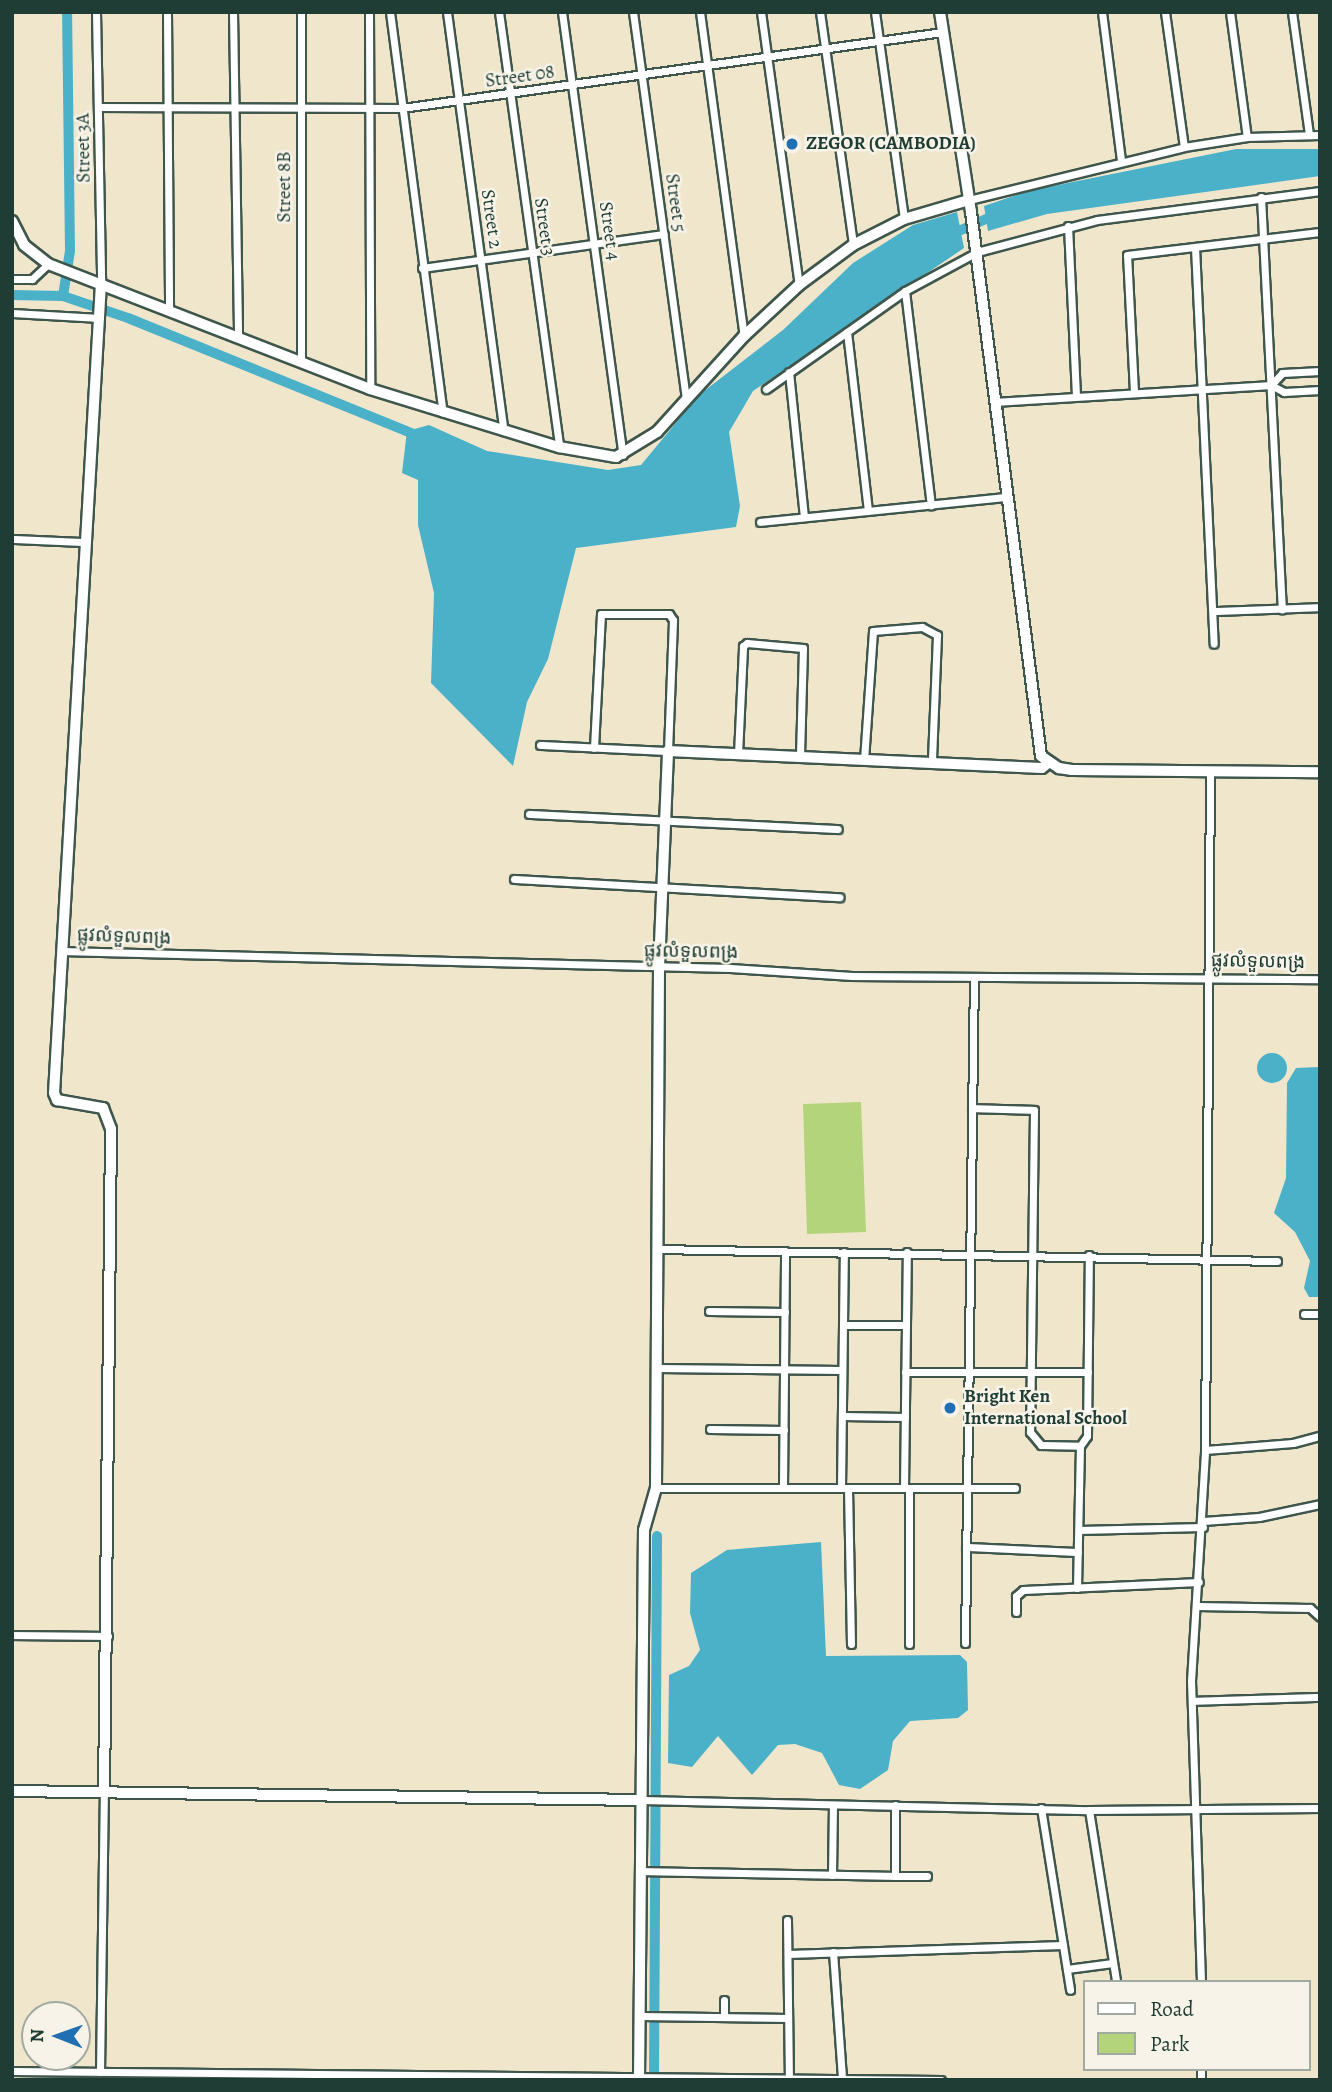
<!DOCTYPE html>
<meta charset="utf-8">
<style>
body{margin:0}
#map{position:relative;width:1332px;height:2092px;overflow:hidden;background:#f0e6cc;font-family:Alegreya,"Noto Sans Khmer",serif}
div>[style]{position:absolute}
.green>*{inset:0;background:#b4d47b}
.water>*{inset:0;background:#4ab1c9}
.round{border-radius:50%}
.canal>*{height:10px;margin:-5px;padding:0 5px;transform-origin:5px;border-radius:5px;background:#4ab1c9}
.roads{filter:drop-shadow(2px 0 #3e564b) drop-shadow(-2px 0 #3e564b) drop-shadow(0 2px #3e564b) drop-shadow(0 -2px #3e564b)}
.street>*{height:7px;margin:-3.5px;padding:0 3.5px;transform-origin:3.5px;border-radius:3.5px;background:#fff}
.secondary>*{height:10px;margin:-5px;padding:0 5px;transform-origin:5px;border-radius:5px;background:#fff}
.dots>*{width:19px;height:19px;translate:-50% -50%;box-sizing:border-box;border:4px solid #f7f3e8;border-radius:50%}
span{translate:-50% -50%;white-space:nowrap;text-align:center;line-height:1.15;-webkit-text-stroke:5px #f7f3e8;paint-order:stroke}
.street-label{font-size:19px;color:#1f3d34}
.poi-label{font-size:19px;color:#1f3d34;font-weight:700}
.left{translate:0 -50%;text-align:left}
.frame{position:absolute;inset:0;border:14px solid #1f3d34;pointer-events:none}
.legend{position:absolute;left:1083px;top:1980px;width:228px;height:91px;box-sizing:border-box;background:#f7f3e8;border:2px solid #a1aaa0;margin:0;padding:9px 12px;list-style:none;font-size:21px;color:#1f3d34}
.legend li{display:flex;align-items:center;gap:14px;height:35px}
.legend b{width:35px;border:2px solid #a1aaa0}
.north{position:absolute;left:21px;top:2001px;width:70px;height:70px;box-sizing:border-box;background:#f7f3e8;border:2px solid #a1aaa0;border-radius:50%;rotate:271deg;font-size:19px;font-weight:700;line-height:28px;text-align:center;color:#1f3d34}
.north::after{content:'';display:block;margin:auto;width:24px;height:32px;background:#1f6fb2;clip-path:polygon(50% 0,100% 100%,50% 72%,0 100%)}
</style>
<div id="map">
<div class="green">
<i style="clip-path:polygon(861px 1102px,866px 1232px,807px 1234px,803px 1104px)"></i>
</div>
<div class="water">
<i style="clip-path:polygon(1236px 149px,1320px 149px,1320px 176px,1047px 214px,988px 231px,984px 206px,1028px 191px)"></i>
<i style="clip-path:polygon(957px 212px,964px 248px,753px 391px,729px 432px,740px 506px,736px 527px,576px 548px,548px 659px,527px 702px,513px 766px,431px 683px,434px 593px,418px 525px,418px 480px,402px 473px,407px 431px,429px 425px,487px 451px,608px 470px,641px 465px,699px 395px,783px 330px,853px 263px,913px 225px)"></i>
<i class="round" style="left:1257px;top:1053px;width:30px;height:30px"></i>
<i style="clip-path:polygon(1320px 1067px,1320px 1297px,1309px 1297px,1304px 1288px,1310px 1261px,1295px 1232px,1274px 1213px,1286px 1178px,1287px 1083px,1296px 1068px)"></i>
<i style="clip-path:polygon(821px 1542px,826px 1656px,960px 1655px,967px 1662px,968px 1710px,958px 1718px,910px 1721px,893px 1741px,888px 1770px,860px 1789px,839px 1785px,822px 1753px,795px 1744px,778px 1745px,752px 1775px,718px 1736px,692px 1767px,668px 1763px,669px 1675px,689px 1666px,700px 1650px,690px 1613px,691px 1573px,727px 1550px)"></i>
</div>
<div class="canal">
<i style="left:952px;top:234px;width:47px;rotate:-23.8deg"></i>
<i style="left:12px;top:295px;width:51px;rotate:1.1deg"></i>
<i style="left:63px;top:296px;width:69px;rotate:18.7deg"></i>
<i style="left:128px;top:318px;width:314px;rotate:22.1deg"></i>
<i style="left:63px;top:296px;width:46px;rotate:-81.2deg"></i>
<i style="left:70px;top:251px;width:239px;rotate:-90.7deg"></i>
<i style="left:654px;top:2080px;width:544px;rotate:-89.68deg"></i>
</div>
<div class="roads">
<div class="street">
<i style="left:96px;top:12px;width:271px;rotate:88.9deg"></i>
<i style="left:167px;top:12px;width:297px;rotate:89.6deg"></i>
<i style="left:233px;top:12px;width:323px;rotate:89.1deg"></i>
<i style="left:301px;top:12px;width:350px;rotate:90deg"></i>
<i style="left:369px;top:12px;width:377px;rotate:89.8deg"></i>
<i style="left:390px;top:12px;width:404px;rotate:82.5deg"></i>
<i style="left:447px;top:12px;width:423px;rotate:82.3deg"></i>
<i style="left:499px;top:12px;width:439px;rotate:82.1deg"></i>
<i style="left:562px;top:12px;width:447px;rotate:82.2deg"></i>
<i style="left:633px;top:12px;width:390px;rotate:82.2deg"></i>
<i style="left:700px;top:12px;width:327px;rotate:82.3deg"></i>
<i style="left:761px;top:12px;width:276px;rotate:82.1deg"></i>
<i style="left:820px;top:12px;width:235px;rotate:81.9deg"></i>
<i style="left:875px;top:12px;width:209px;rotate:82deg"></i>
<i style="left:1102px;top:12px;width:150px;rotate:82.7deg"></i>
<i style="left:1165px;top:12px;width:136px;rotate:82deg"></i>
<i style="left:1230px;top:12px;width:126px;rotate:82.3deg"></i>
<i style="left:1292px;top:12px;width:123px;rotate:82.1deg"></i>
<i style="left:99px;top:107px;width:303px;rotate:0.2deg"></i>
<i style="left:402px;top:108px;width:545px;rotate:-8.01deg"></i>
<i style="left:1261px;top:197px;width:413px;rotate:87.1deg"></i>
<i style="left:969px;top:200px;width:221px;rotate:-13.8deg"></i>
<i style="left:1184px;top:147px;width:64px;rotate:-9deg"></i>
<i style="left:1247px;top:137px;width:73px;rotate:-1.6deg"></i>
<i style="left:1068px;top:226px;width:169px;rotate:87.3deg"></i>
<i style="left:1195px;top:247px;width:397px;rotate:87.3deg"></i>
<i style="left:422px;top:268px;width:244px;rotate:-8deg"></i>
<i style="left:12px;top:279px;width:20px"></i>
<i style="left:32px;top:279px;width:22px;rotate:-43deg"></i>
<i style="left:905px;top:291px;width:216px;rotate:83.1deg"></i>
<i style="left:12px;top:313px;width:88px;rotate:3.3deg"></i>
<i style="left:847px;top:332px;width:180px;rotate:83.3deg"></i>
<i style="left:789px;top:372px;width:146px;rotate:84.1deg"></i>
<i style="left:1271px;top:385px;width:16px;rotate:-47deg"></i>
<i style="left:1282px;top:373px;width:38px;rotate:-3deg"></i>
<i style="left:766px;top:389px;width:170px;rotate:-35.2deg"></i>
<i style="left:905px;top:291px;width:82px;rotate:-28.4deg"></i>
<i style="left:977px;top:252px;width:124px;rotate:-14.9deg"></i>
<i style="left:1097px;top:220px;width:225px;rotate:-7.4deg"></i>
<i style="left:1134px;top:392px;width:137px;rotate:-92.9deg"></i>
<i style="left:1127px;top:255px;width:194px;rotate:-6.8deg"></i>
<i style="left:994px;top:402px;width:278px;rotate:-3.5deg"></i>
<i style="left:1271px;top:385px;width:15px;rotate:28deg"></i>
<i style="left:1284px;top:392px;width:36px;rotate:-3deg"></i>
<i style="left:760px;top:522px;width:248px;rotate:-5.8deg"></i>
<i style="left:12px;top:539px;width:72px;rotate:2.4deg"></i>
<i style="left:1213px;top:611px;width:107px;rotate:-2.1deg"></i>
<i style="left:540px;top:745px;width:128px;rotate:2.7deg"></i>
<i style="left:668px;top:751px;width:131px;rotate:-87.8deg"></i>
<i style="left:673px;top:620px;width:7px;rotate:-124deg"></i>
<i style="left:669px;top:614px;width:68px;rotate:180deg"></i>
<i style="left:601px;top:614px;width:134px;rotate:93deg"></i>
<i style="left:738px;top:754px;width:108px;rotate:-87.3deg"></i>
<i style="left:743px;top:646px;width:5px;rotate:-37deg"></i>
<i style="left:747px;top:643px;width:56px;rotate:5.1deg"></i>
<i style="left:803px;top:648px;width:109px;rotate:91.6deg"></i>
<i style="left:864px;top:760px;width:129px;rotate:-86deg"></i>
<i style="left:873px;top:631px;width:49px;rotate:-4.7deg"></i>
<i style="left:922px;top:627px;width:17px;rotate:28deg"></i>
<i style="left:937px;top:635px;width:127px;rotate:92.3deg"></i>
<i style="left:529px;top:814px;width:309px;rotate:2.8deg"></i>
<i style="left:514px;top:879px;width:326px;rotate:3.2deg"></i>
<i style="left:61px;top:951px;width:669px;rotate:1.46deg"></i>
<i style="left:730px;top:968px;width:122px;rotate:3.8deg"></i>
<i style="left:852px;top:976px;width:468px;rotate:0.4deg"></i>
<i style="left:972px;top:1108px;width:62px;rotate:1.8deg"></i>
<i style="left:1034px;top:1110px;width:322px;rotate:90.7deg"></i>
<i style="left:1030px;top:1432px;width:17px;rotate:50deg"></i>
<i style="left:1041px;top:1445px;width:39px;rotate:1deg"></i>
<i style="left:657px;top:1249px;width:620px;rotate:1.11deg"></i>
<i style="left:709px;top:1311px;width:76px;rotate:0.8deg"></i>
<i style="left:1304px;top:1314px;width:16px"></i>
<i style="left:843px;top:1325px;width:63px"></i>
<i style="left:657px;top:1368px;width:185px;rotate:0.6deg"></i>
<i style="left:905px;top:1372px;width:183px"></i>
<i style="left:842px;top:1416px;width:63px;rotate:0.9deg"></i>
<i style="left:710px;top:1429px;width:74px;rotate:0.8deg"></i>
<i style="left:1205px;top:1450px;width:88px;rotate:-4.5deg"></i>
<i style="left:1293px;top:1443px;width:28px;rotate:-15deg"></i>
<i style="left:656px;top:1488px;width:359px"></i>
<i style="left:783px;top:1488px;width:237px;rotate:-89.5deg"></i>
<i style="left:841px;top:1488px;width:236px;rotate:-89.3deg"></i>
<i style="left:848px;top:1488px;width:156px;rotate:88.9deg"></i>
<i style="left:904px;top:1488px;width:236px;rotate:-89.3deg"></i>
<i style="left:909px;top:1488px;width:156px;rotate:90deg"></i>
<i style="left:1203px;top:1521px;width:56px;rotate:-4.1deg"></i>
<i style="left:1259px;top:1517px;width:62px;rotate:-12deg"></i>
<i style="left:1079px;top:1530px;width:124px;rotate:-1.4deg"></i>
<i style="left:966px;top:1547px;width:112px;rotate:2.6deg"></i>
<i style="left:1077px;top:1588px;width:142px;rotate:-88.8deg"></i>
<i style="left:1080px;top:1446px;width:12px;rotate:-55deg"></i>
<i style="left:1087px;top:1436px;width:181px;rotate:-89.4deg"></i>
<i style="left:1197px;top:1606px;width:113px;rotate:1deg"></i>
<i style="left:1310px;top:1608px;width:13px;rotate:42deg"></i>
<i style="left:1016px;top:1612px;width:16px;rotate:-90deg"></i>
<i style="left:1016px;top:1596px;width:9px;rotate:-41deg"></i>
<i style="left:1023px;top:1590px;width:176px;rotate:-2.6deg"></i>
<i style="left:12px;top:1635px;width:96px;rotate:0.6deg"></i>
<i style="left:965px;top:1643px;width:666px;rotate:-89.23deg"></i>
<i style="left:1192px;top:1701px;width:128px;rotate:-1.8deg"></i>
<i style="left:642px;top:1800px;width:447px;rotate:1.3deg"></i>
<i style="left:1089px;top:1810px;width:231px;rotate:-0.5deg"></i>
<i style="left:1041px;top:1808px;width:184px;rotate:80.9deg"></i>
<i style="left:1089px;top:1810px;width:173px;rotate:81deg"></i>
<i style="left:641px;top:1871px;width:254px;rotate:1.1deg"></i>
<i style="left:895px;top:1876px;width:71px;rotate:-90deg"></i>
<i style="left:832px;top:1875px;width:70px;rotate:-89.2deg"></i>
<i style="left:895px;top:1876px;width:32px"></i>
<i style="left:787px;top:1920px;width:158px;rotate:89.3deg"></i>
<i style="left:833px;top:1952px;width:127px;rotate:85.9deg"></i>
<i style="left:788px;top:1954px;width:275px;rotate:-1.9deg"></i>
<i style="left:1067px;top:1969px;width:46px;rotate:-7.4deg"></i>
<i style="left:1201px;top:1982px;width:301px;rotate:-91.9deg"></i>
<i style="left:1191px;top:1681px;width:231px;rotate:-86.5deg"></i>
<i style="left:1205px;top:1450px;width:679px;rotate:-89.58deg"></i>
<i style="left:724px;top:2000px;width:17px;rotate:90deg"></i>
<i style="left:640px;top:2016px;width:148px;rotate:0.8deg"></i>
<i style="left:12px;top:2071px;width:929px;rotate:0.56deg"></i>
<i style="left:100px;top:2072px;width:279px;rotate:-89.2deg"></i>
<i style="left:1201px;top:2080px;width:11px;rotate:-90deg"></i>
</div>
<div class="secondary">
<i style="left:940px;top:12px;width:202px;rotate:81.2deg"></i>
<i style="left:971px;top:212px;width:548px;rotate:82.67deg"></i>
<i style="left:1041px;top:756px;width:22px;rotate:34deg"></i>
<i style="left:1059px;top:768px;width:13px;rotate:9deg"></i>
<i style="left:1072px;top:770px;width:248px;rotate:0.5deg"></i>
<i style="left:12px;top:221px;width:27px;rotate:63deg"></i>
<i style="left:24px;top:245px;width:31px;rotate:38deg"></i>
<i style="left:48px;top:264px;width:345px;rotate:21.2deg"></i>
<i style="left:370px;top:389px;width:198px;rotate:17.1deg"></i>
<i style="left:559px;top:447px;width:58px;rotate:10deg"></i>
<i style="left:616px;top:457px;width:48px;rotate:-31.4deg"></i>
<i style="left:657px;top:432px;width:130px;rotate:-47.8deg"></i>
<i style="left:744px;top:336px;width:75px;rotate:-42.8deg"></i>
<i style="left:799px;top:285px;width:67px;rotate:-36.5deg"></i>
<i style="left:853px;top:245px;width:57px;rotate:-27deg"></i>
<i style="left:904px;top:219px;width:68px;rotate:-16.3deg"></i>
<i style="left:101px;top:283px;width:811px;rotate:93.32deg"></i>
<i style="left:54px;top:1093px;width:8px;rotate:67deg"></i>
<i style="left:57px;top:1100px;width:47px;rotate:9.9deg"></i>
<i style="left:103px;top:1108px;width:22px;rotate:69deg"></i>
<i style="left:111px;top:1129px;width:664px;rotate:90.6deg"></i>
<i style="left:12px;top:1791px;width:630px;rotate:0.82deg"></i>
<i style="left:639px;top:2080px;width:550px;rotate:-89.48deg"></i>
<i style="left:644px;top:1530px;width:44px;rotate:-74.1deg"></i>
<i style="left:656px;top:1488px;width:521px;rotate:-89.67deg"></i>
<i style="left:659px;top:967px;width:216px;rotate:-87.6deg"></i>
<i style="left:668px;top:751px;width:374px;rotate:2.6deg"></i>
<i style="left:1042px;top:768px;width:8px;rotate:-40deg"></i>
</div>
</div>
<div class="dots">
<i style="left:792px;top:144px;background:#1f6fb2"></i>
<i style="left:950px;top:1408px;background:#1f6fb2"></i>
</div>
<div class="street-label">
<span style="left:520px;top:77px;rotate:-8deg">Street 08</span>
<span style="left:84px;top:148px;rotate:-91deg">Street 3A</span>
<span style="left:285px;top:187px;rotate:-90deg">Street 8B</span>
<span style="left:675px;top:203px;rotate:82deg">Street 5</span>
<span style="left:491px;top:219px;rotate:82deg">Street 2</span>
<span style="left:544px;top:227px;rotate:82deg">Street 3</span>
<span style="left:609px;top:231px;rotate:82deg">Street 4</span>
<span style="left:124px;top:937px;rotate:2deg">ផ្លូវលំទួលពង្រ</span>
<span style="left:691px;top:952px;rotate:1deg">ផ្លូវលំទួលពង្រ</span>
<span style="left:1258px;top:962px;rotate:1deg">ផ្លូវលំទួលពង្រ</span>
</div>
<div class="poi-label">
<span class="left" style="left:806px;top:144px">ZEGOR (CAMBODIA)</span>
<span class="left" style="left:964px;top:1408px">Bright Ken<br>International School</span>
</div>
<div class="frame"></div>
<ul class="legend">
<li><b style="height:9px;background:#fff"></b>Road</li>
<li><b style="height:19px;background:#b4d47b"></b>Park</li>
</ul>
<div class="north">N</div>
</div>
